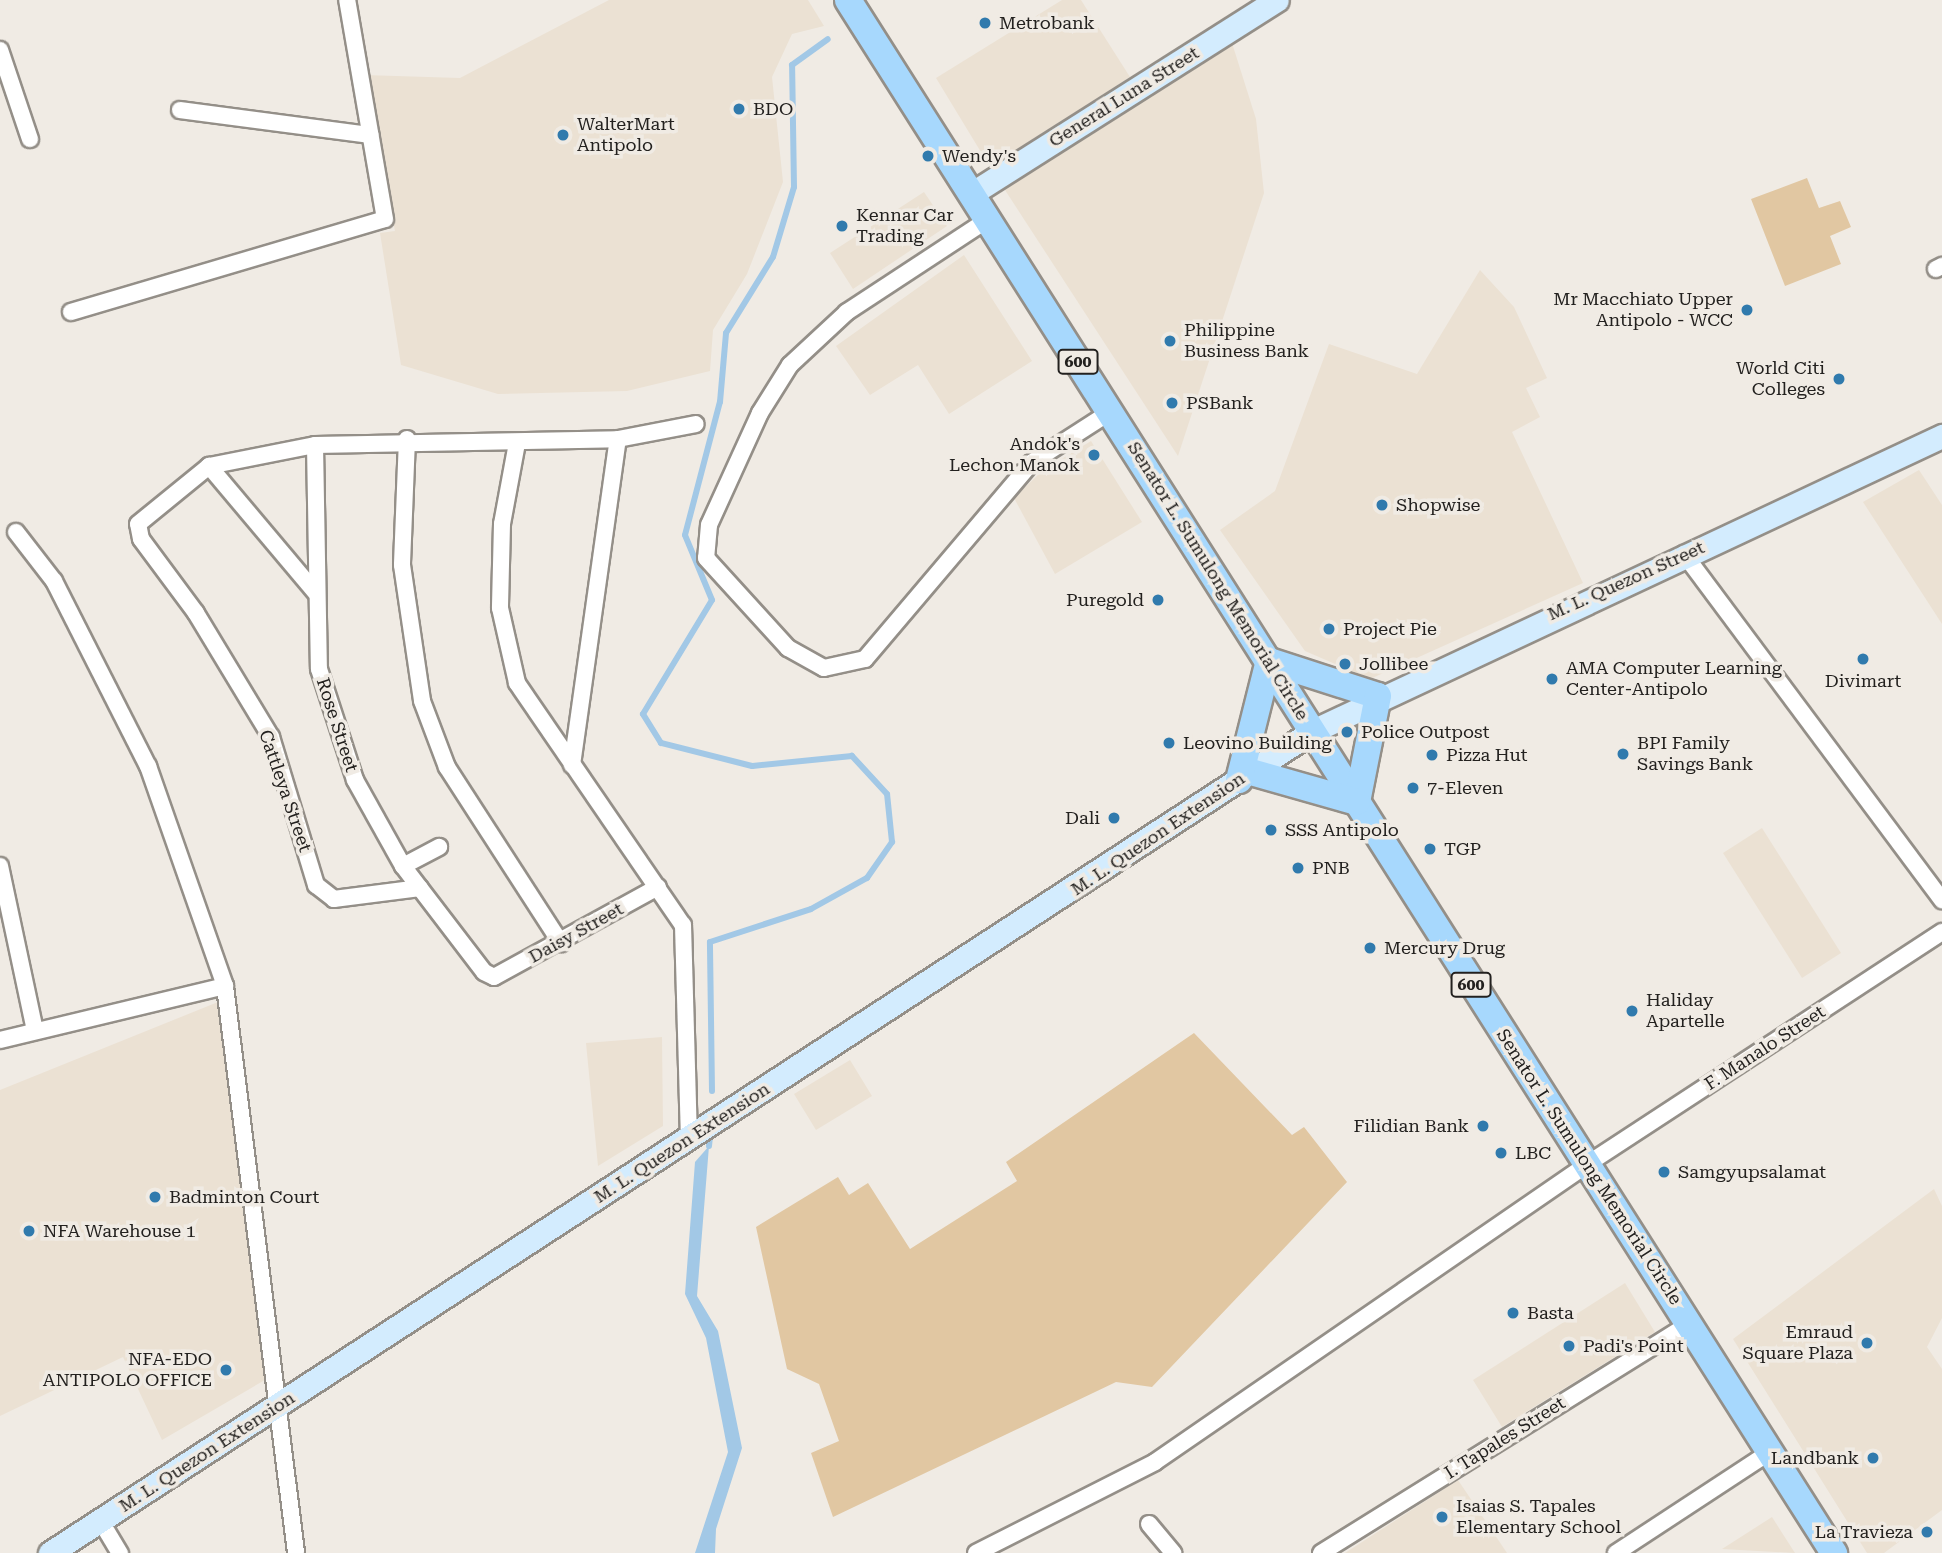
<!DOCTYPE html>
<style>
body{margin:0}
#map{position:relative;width:1942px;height:1553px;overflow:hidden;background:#f0ebe4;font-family:"Roboto Serif",serif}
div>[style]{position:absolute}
.built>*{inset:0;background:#ebe1d3}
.green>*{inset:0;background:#e1c7a2}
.water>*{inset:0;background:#a2c8e6}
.stream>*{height:6px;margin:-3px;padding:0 3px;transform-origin:3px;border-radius:3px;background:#a2c8e6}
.roads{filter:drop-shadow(2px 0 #948f88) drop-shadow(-2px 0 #948f88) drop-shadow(0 2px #948f88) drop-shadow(0 -2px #948f88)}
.street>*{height:16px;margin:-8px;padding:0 8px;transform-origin:8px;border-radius:8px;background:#fff}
.secondary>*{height:23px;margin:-11.5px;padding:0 11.5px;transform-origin:11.5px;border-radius:11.5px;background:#d3ecfe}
.primary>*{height:26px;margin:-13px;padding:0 13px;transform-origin:13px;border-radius:13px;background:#a7d8fd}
.dots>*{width:19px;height:19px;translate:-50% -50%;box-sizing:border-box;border:4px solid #f0ebe4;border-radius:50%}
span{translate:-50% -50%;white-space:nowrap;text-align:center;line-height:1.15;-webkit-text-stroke:7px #f0ebe4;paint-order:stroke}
.shield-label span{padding:2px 5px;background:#f0ebe4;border:2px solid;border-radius:5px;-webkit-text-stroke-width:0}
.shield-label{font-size:16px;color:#23211f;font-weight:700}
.poi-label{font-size:18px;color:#23211f}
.left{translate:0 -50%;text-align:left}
.right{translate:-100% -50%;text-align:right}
.street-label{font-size:18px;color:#23211f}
</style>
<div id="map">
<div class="built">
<i style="clip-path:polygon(609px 0,808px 0,824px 26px,792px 34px,772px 77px,783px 182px,747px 274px,713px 330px,710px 371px,627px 391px,498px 394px,401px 365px,380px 233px,395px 231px,364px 75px,460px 78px)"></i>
<i style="clip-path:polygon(1062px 0,1081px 0,1130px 77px,990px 167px,936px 78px)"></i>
<i style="clip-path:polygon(1232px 43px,1256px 119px,1264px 193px,1178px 456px,1003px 187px)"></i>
<i style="clip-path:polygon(924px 192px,947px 226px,853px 289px,830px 253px)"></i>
<i style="clip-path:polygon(964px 255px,1032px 361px,949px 414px,918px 365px,870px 395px,836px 346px)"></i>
<i style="clip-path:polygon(1480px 270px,1514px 307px,1547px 378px,1526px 388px,1540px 417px,1512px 432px,1583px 583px,1370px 679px,1305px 651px,1220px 530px,1275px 491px,1329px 344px,1417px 374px)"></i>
<i style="clip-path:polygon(1091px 441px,1142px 522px,1055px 574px,1014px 498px,1042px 471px)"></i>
<i style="clip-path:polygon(1919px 470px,1942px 505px,1942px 624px,1863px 502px)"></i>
<i style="clip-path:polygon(1762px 828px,1841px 953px,1802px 978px,1723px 853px)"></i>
<i style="clip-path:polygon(223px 1000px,270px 1377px,162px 1440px,123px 1357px,0 1416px,0 1090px)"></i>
<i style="clip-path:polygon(662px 1037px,663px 1126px,598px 1166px,586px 1043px)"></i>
<i style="clip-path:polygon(850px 1060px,872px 1096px,816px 1130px,794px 1094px)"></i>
<i style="clip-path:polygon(1934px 1189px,1942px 1206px,1942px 1318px,1927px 1347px,1942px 1369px,1942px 1510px,1884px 1553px,1867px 1553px,1733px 1339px)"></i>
<i style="clip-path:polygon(1625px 1283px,1655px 1332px,1502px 1427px,1473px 1380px)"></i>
<i style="clip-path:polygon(1458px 1480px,1507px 1553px,1345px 1553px)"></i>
<i style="clip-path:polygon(1772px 1517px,1795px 1553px,1722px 1549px)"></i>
</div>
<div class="green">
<i style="clip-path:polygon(1807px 178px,1819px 208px,1840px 201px,1851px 227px,1830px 236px,1841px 264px,1785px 286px,1751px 199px)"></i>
<i style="clip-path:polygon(1194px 1033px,1292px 1135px,1304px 1127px,1347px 1182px,1152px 1387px,1116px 1382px,833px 1517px,811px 1453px,839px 1441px,819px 1384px,787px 1369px,756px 1227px,838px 1177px,849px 1195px,868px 1183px,910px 1249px,1017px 1181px,1006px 1162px)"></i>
</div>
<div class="water">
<i style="clip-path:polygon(709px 1146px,697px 1296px,718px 1331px,742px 1448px,716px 1529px,715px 1553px,695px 1553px,728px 1452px,706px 1338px,685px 1294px,695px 1162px)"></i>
</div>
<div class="stream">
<i style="left:712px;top:1091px;width:149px;rotate:-90.8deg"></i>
<i style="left:710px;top:942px;width:106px;rotate:-18.1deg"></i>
<i style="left:811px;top:909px;width:64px;rotate:-29deg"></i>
<i style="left:867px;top:878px;width:44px;rotate:-55.2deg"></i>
<i style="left:892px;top:842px;width:48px;rotate:-95.9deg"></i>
<i style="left:887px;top:794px;width:52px;rotate:-132.6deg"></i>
<i style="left:852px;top:756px;width:100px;rotate:174.3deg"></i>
<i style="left:752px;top:766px;width:94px;rotate:-165.8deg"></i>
<i style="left:661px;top:743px;width:34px;rotate:-122deg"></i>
<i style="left:643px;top:714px;width:133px;rotate:-58.8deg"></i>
<i style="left:712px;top:600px;width:70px;rotate:-112.6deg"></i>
<i style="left:685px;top:535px;width:138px;rotate:-75.3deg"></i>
<i style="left:720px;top:402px;width:69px;rotate:-85deg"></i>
<i style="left:726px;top:333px;width:89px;rotate:-58.3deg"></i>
<i style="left:773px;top:257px;width:73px;rotate:-73.3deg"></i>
<i style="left:794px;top:187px;width:122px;rotate:-90.9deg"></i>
<i style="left:792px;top:65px;width:44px;rotate:-35.8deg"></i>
<i style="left:709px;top:1146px;width:10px;rotate:-84deg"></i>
</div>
<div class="roads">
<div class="street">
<i style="left:0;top:50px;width:94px;rotate:71.4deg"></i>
<i style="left:180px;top:110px;width:192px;rotate:7.5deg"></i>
<i style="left:987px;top:220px;width:168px;rotate:146.7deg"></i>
<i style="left:847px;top:312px;width:78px;rotate:137.1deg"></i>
<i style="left:790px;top:365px;width:57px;rotate:122deg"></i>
<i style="left:760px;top:413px;width:123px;rotate:114.5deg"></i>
<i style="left:709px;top:525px;width:33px;rotate:95deg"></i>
<i style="left:706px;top:558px;width:122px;rotate:47.7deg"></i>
<i style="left:788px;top:648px;width:41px;rotate:29.1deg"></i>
<i style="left:824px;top:668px;width:42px;rotate:-12.4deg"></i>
<i style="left:865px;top:659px;width:257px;rotate:-49.7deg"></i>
<i style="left:1031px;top:463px;width:94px;rotate:-32.8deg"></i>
<i style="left:1936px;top:269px;width:7px;rotate:-27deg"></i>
<i style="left:71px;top:312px;width:327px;rotate:-16.5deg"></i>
<i style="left:385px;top:219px;width:222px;rotate:-99.8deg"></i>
<i style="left:407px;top:439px;width:126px;rotate:92.3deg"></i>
<i style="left:402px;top:565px;width:137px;rotate:81.6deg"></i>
<i style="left:422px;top:701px;width:71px;rotate:69.3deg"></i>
<i style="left:447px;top:767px;width:210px;rotate:57.1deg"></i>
<i style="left:517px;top:443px;width:82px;rotate:100.5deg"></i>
<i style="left:502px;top:524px;width:84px;rotate:91.4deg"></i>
<i style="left:500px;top:608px;width:77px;rotate:77.2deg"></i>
<i style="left:517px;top:683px;width:293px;rotate:55.6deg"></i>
<i style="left:683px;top:925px;width:213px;rotate:88.4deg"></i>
<i style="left:315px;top:445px;width:224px;rotate:89deg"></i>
<i style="left:319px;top:669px;width:117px;rotate:72deg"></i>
<i style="left:355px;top:780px;width:98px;rotate:60.8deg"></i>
<i style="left:403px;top:866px;width:133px;rotate:52.6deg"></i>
<i style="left:484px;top:972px;width:11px;rotate:27deg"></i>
<i style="left:494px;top:977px;width:187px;rotate:-28.8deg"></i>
<i style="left:209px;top:466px;width:165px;rotate:49.9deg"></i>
<i style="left:16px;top:532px;width:62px;rotate:52.2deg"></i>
<i style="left:54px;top:581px;width:208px;rotate:63.1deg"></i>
<i style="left:148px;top:766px;width:233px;rotate:70.7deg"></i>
<i style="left:225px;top:986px;width:571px;rotate:82.86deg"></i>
<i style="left:1684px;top:554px;width:432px;rotate:53.3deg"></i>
<i style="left:572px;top:765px;width:329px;rotate:-82deg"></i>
<i style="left:0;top:866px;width:168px;rotate:78deg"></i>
<i style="left:403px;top:866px;width:41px;rotate:-27.8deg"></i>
<i style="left:420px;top:888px;width:87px;rotate:172.7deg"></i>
<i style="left:334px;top:899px;width:23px;rotate:-142deg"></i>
<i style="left:316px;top:885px;width:155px;rotate:-106.9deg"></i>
<i style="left:271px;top:737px;width:145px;rotate:-121.2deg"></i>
<i style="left:196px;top:613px;width:92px;rotate:-126.6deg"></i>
<i style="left:141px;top:539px;width:15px;rotate:-101deg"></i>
<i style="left:138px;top:524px;width:92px;rotate:-39.2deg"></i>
<i style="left:209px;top:466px;width:108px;rotate:-11.2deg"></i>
<i style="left:315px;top:445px;width:303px;rotate:-1.1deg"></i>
<i style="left:618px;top:439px;width:79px;rotate:-10.9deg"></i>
<i style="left:0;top:1040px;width:231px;rotate:-13.5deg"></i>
<i style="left:100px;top:1520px;width:39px;rotate:59deg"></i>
<i style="left:1149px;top:1524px;width:38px;rotate:50deg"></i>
<i style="left:976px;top:1553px;width:201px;rotate:-26.9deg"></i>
<i style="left:1155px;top:1462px;width:527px;rotate:-34.56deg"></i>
<i style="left:1589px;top:1163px;width:422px;rotate:-33.2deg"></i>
<i style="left:1321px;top:1553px;width:435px;rotate:-31.9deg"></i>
<i style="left:1616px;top:1553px;width:184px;rotate:-33.3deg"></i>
</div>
<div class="secondary">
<i style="left:971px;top:194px;width:362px;rotate:-32.4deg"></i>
<i style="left:50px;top:1553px;width:1507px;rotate:-33.06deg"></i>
<i style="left:1313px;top:731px;width:695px;rotate:-25.13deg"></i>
</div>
<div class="primary">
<i style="left:848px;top:0;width:1840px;rotate:57.59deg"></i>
<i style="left:1269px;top:661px;width:114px;rotate:17.8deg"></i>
<i style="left:1378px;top:696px;width:108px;rotate:101.2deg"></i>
<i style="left:1251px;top:772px;width:110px;rotate:15.8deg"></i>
<i style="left:1239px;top:780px;width:123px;rotate:-75.9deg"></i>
</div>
</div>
<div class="dots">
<i style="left:985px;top:23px;background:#307aad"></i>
<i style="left:739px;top:109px;background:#307aad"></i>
<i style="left:563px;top:135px;background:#307aad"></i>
<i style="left:928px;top:156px;background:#307aad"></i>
<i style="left:842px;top:226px;background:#307aad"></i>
<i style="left:1747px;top:310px;background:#307aad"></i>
<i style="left:1170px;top:341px;background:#307aad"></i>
<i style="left:1839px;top:379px;background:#307aad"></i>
<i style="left:1172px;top:403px;background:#307aad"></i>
<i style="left:1094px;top:455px;background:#307aad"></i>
<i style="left:1382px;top:505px;background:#307aad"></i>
<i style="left:1158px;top:600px;background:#307aad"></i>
<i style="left:1329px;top:629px;background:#307aad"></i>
<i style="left:1863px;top:659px;background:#307aad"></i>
<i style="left:1345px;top:664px;background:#307aad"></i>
<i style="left:1552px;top:679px;background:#307aad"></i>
<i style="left:1347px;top:732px;background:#307aad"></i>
<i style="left:1169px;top:743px;background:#307aad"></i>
<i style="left:1623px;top:754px;background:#307aad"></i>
<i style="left:1432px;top:755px;background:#307aad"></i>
<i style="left:1413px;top:788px;background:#307aad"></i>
<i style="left:1114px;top:818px;background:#307aad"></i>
<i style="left:1271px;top:830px;background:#307aad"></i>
<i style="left:1430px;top:849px;background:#307aad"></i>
<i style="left:1298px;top:868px;background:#307aad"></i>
<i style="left:1370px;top:948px;background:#307aad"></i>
<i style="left:1632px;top:1011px;background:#307aad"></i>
<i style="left:1483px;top:1126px;background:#307aad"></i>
<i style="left:1501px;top:1153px;background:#307aad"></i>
<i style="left:1664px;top:1172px;background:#307aad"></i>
<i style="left:155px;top:1197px;background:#307aad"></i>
<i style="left:29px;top:1231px;background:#307aad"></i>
<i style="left:1513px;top:1313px;background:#307aad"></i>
<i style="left:1867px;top:1343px;background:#307aad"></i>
<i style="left:1569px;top:1346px;background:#307aad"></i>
<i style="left:226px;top:1370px;background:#307aad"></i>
<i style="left:1873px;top:1458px;background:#307aad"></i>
<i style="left:1442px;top:1517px;background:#307aad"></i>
<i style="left:1927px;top:1532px;background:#307aad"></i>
</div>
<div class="shield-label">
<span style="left:1078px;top:362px">600</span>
<span style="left:1471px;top:985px">600</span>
</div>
<div class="poi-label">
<span class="left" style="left:999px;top:23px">Metrobank</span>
<span class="left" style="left:753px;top:109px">BDO</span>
<span class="left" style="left:577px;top:135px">WalterMart<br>Antipolo</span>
<span class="left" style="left:942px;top:156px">Wendy's</span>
<span class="left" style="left:856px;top:226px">Kennar Car<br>Trading</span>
<span class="right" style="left:1733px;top:310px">Mr Macchiato Upper<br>Antipolo - WCC</span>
<span class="left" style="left:1184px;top:341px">Philippine<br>Business Bank</span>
<span class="right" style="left:1825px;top:379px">World Citi<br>Colleges</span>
<span class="left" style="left:1186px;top:403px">PSBank</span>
<span class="right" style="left:1080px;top:455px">Andok's<br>Lechon Manok</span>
<span class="left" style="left:1396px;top:505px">Shopwise</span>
<span class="right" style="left:1144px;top:600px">Puregold</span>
<span class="left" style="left:1343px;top:629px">Project Pie</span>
<span class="left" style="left:1359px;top:664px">Jollibee</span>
<span class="left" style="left:1566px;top:679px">AMA Computer Learning<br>Center-Antipolo</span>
<span style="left:1863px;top:681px">Divimart</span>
<span class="left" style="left:1361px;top:732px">Police Outpost</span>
<span class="left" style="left:1183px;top:743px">Leovino Building</span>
<span class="left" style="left:1637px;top:754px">BPI Family<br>Savings Bank</span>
<span class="left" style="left:1446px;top:755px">Pizza Hut</span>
<span class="left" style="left:1427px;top:788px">7-Eleven</span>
<span class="right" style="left:1100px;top:818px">Dali</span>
<span class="left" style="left:1285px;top:830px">SSS Antipolo</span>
<span class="left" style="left:1444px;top:849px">TGP</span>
<span class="left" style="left:1312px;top:868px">PNB</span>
<span class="left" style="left:1384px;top:948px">Mercury Drug</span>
<span class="left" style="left:1646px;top:1011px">Haliday<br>Apartelle</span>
<span class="right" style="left:1469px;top:1126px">Filidian Bank</span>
<span class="left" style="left:1515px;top:1153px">LBC</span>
<span class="left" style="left:1678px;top:1172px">Samgyupsalamat</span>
<span class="left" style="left:169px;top:1197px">Badminton Court</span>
<span class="left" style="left:43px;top:1231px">NFA Warehouse 1</span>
<span class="left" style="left:1527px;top:1313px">Basta</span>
<span class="right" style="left:1853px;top:1343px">Emraud<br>Square Plaza</span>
<span class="left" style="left:1583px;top:1346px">Padi's Point</span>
<span class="right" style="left:212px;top:1370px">NFA-EDO<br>ANTIPOLO OFFICE</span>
<span class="right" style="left:1859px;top:1458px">Landbank</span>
<span class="left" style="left:1456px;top:1517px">Isaias S. Tapales<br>Elementary School</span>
<span class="right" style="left:1913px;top:1532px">La Travieza</span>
</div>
<div class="street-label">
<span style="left:1124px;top:97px;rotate:-32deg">General Luna Street</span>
<span style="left:1218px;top:581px;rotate:58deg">Senator L. Sumulong Memorial Circle</span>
<span style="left:1626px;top:581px;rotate:-24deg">M. L. Quezon Street</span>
<span style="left:337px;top:725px;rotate:72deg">Rose Street</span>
<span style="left:285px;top:791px;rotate:71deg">Cattleya Street</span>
<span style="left:1158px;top:834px;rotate:-34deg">M. L. Quezon Extension</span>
<span style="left:576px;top:933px;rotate:-29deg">Daisy Street</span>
<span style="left:1765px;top:1048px;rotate:-33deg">F. Manalo Street</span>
<span style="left:682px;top:1143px;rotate:-33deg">M. L. Quezon Extension</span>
<span style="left:1589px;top:1167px;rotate:57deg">Senator L. Sumulong Memorial Circle</span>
<span style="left:1505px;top:1438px;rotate:-32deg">I. Tapales Street</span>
<span style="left:207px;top:1452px;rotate:-33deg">M. L. Quezon Extension</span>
</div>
</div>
